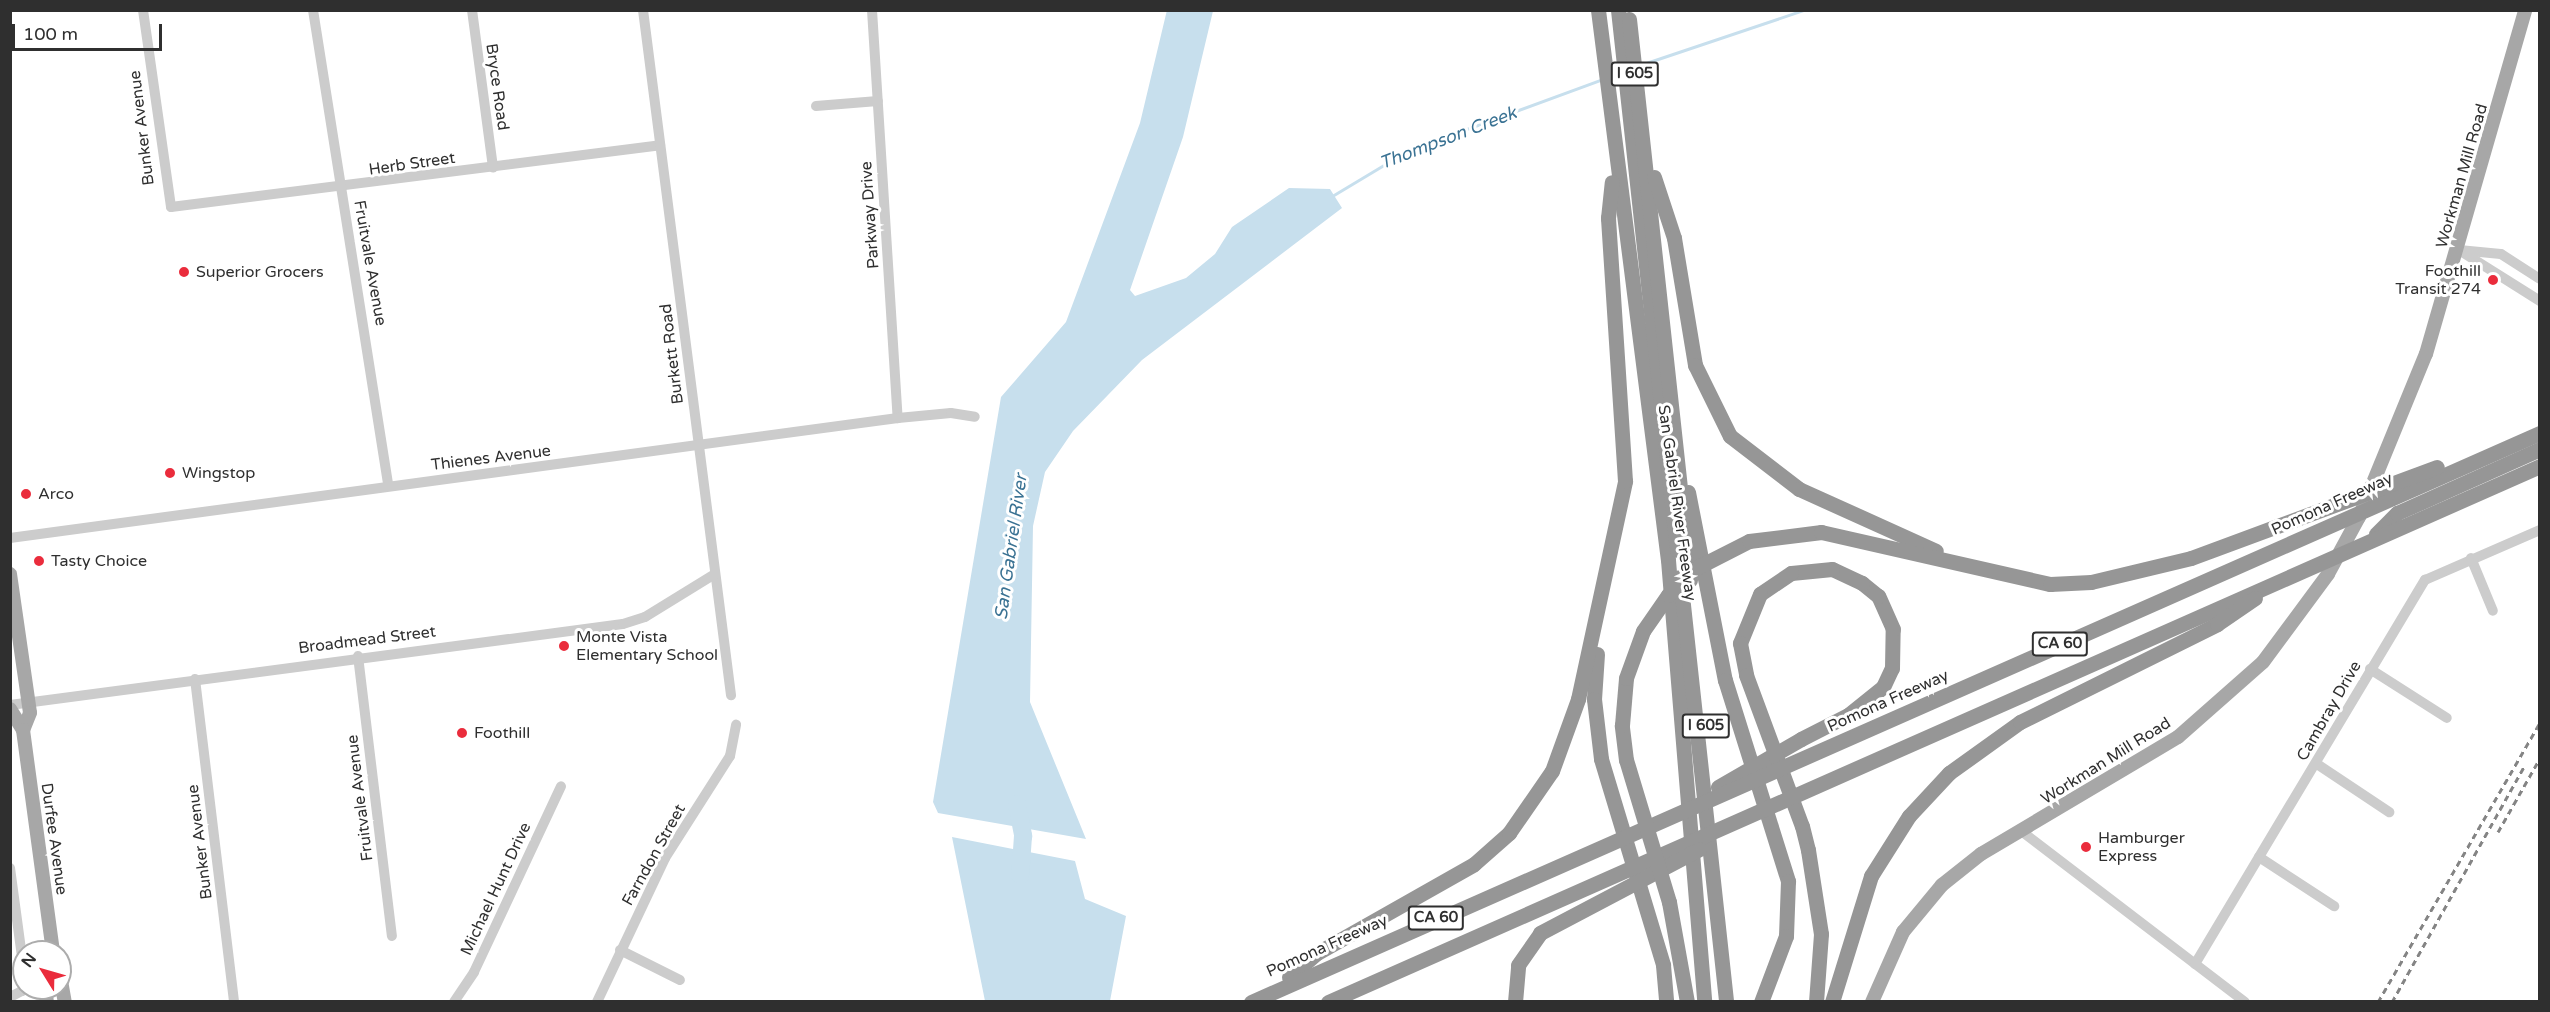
<!DOCTYPE html>
<style>
body{margin:0}
#map{position:relative;width:2550px;height:1012px;overflow:hidden;background:#fff;font-family:"Varela Round",sans-serif}
div>[style]{position:absolute}
.water>*{inset:0;background:#c7dfed}
.stream>*{height:3px;margin:-1.5px;padding:0 1.5px;transform-origin:1.5px;border-radius:1.5px;background:#c7dfed}
.river>*{height:18px;margin:-9px;padding:0 9px;transform-origin:9px;border-radius:9px;background:#c7dfed}
.minor>*{height:10px;margin:-5px;padding:0 5px;transform-origin:5px;border-radius:5px;background:#ccc}
.major>*{height:14px;margin:-7px;padding:0 7px;transform-origin:7px;border-radius:7px;background:#a7a7a7}
.highway>*{height:15px;margin:-7.5px;padding:0 7.5px;transform-origin:7.5px;border-radius:7.5px;background:#969696}
.rail>*{height:3px;margin-top:-1.5px;transform-origin:0;background:repeating-linear-gradient(90deg,#848484 0 6px,transparent 0 10.5px)}
.dots>*{width:16px;height:16px;translate:-50% -50%;box-sizing:border-box;border:3px solid #fff;border-radius:50%}
span{translate:-50% -50%;white-space:nowrap;text-align:center;line-height:1.15;-webkit-text-stroke:6px #fff;paint-order:stroke}
.shield-label span{padding:2px 4px;background:#fff;border:2px solid;border-radius:4px;-webkit-text-stroke-width:0}
.shield-label{font-size:15px;color:#2f2f2f;font-weight:700}
.street-label{font-size:16px;color:#2f2f2f}
.poi-label{font-size:16px;color:#2f2f2f}
.right{translate:-100% -50%;text-align:right}
.left{translate:0 -50%;text-align:left}
.water-label{font-size:18px;color:#3a7293;font-style:italic}
.frame{position:absolute;inset:0;border:12px solid #2f2f2f;pointer-events:none}
.north{position:absolute;left:12px;top:940px;width:60px;height:60px;box-sizing:border-box;background:#fff;border:2px solid #acacac;border-radius:50%;rotate:307deg;font-size:16px;font-weight:700;line-height:24px;text-align:center;color:#2f2f2f}
.north::after{content:'';display:block;margin:auto;width:21px;height:27px;background:#ea2c3c;clip-path:polygon(50% 0,100% 100%,50% 72%,0 100%)}
.scale{position:absolute;left:12px;top:24px;width:150px;height:27px;box-sizing:border-box;border:3px solid #2f2f2f;border-top:0;padding-left:8px;font-size:18px;line-height:21px;white-space:nowrap;color:#2f2f2f;-webkit-text-stroke:4px #fff;paint-order:stroke}
</style>
<div id="map">
<div class="water">
<i style="clip-path:polygon(1167px 10px,1213px 11px,1183px 137px,1130px 290px,1135px 296px,1186px 278px,1215px 254px,1232px 227px,1289px 188px,1330px 189px,1342px 208px,1142px 360px,1073px 431px,1045px 472px,1033px 526px,1030px 702px,1086px 839px,938px 813px,933px 802px,1001px 397px,1066px 322px,1140px 123px)"></i>
<i style="clip-path:polygon(952px 837px,1075px 861px,1085px 899px,1126px 916px,1110px 1001px,985px 1001px)"></i>
</div>
<div class="stream">
<i style="left:1640px;top:65px;width:172px;rotate:-18.6deg"></i>
<i style="left:1332px;top:196px;width:87px;rotate:-31deg"></i>
<i style="left:1407px;top:151px;width:209px;rotate:-20.2deg"></i>
</div>
<div class="river">
<i style="left:1017px;top:804px;width:33px;rotate:79deg"></i>
<i style="left:1023px;top:836px;width:39px;rotate:94deg"></i>
</div>
<div class="minor">
<i style="left:143px;top:10px;width:199px;rotate:81.9deg"></i>
<i style="left:171px;top:207px;width:493px;rotate:-7.2deg"></i>
<i style="left:313px;top:10px;width:482px;rotate:81deg"></i>
<i style="left:472px;top:10px;width:159px;rotate:82.4deg"></i>
<i style="left:643px;top:10px;width:691px;rotate:82.68deg"></i>
<i style="left:872px;top:10px;width:409px;rotate:86.4deg"></i>
<i style="left:816px;top:106px;width:62px;rotate:-4.6deg"></i>
<i style="left:2459px;top:250px;width:96px;rotate:32.2deg"></i>
<i style="left:2459px;top:250px;width:42px;rotate:5.4deg"></i>
<i style="left:2501px;top:254px;width:46px;rotate:32.7deg"></i>
<i style="left:10px;top:538px;width:896px;rotate:-7.7deg"></i>
<i style="left:898px;top:418px;width:53px;rotate:-5.4deg"></i>
<i style="left:951px;top:413px;width:24px;rotate:9deg"></i>
<i style="left:2471px;top:558px;width:57px;rotate:67.5deg"></i>
<i style="left:358px;top:656px;width:282px;rotate:83.1deg"></i>
<i style="left:2370px;top:669px;width:91px;rotate:32.5deg"></i>
<i style="left:195px;top:679px;width:325px;rotate:83.1deg"></i>
<i style="left:10px;top:705px;width:618px;rotate:-7.53deg"></i>
<i style="left:623px;top:624px;width:23px;rotate:-18deg"></i>
<i style="left:645px;top:617px;width:82px;rotate:-31.6deg"></i>
<i style="left:2317px;top:764px;width:87px;rotate:33.7deg"></i>
<i style="left:2020px;top:830px;width:283px;rotate:37.4deg"></i>
<i style="left:2259px;top:857px;width:90px;rotate:33.2deg"></i>
<i style="left:10px;top:868px;width:105px;rotate:82.3deg"></i>
<i style="left:620px;top:950px;width:67px;rotate:26.6deg"></i>
<i style="left:2195px;top:964px;width:448px;rotate:-59.1deg"></i>
<i style="left:2425px;top:580px;width:125px;rotate:-23.5deg"></i>
<i style="left:10px;top:997px;width:13px;rotate:-27deg"></i>
<i style="left:22px;top:991px;width:10px;rotate:-79deg"></i>
<i style="left:454px;top:1002px;width:36px;rotate:-56deg"></i>
<i style="left:474px;top:972px;width:205px;rotate:-64.9deg"></i>
<i style="left:597px;top:1002px;width:159px;rotate:-64.7deg"></i>
<i style="left:665px;top:858px;width:121px;rotate:-57.5deg"></i>
<i style="left:730px;top:756px;width:32px;rotate:-79deg"></i>
</div>
<div class="major">
<i style="left:10px;top:574px;width:140px;rotate:81.8deg"></i>
<i style="left:30px;top:713px;width:18px;rotate:112deg"></i>
<i style="left:10px;top:709px;width:25px;rotate:58deg"></i>
<i style="left:23px;top:730px;width:224px;rotate:82.3deg"></i>
<i style="left:60px;top:975px;width:27px;rotate:80deg"></i>
<i style="left:45px;top:988px;width:14px;rotate:82deg"></i>
<i style="left:1872px;top:1002px;width:77px;rotate:-66.1deg"></i>
<i style="left:1903px;top:932px;width:61px;rotate:-50.3deg"></i>
<i style="left:1942px;top:885px;width:50px;rotate:-38.5deg"></i>
<i style="left:1981px;top:854px;width:229px;rotate:-30.7deg"></i>
<i style="left:2178px;top:737px;width:113px;rotate:-41.4deg"></i>
<i style="left:2263px;top:662px;width:109px;rotate:-53.5deg"></i>
<i style="left:2328px;top:574px;width:65px;rotate:-61.5deg"></i>
<i style="left:2359px;top:517px;width:176px;rotate:-67.7deg"></i>
<i style="left:2426px;top:354px;width:358px;rotate:-73.9deg"></i>
</div>
<div class="highway">
<i style="left:1598px;top:10px;width:554px;rotate:82.75deg"></i>
<i style="left:1668px;top:560px;width:443px;rotate:85.3deg"></i>
<i style="left:1618px;top:10px;width:543px;rotate:83.76deg"></i>
<i style="left:1629px;top:19px;width:564px;rotate:83.79deg"></i>
<i style="left:1654px;top:177px;width:64px;rotate:71.8deg"></i>
<i style="left:1674px;top:238px;width:129px;rotate:80.6deg"></i>
<i style="left:1695px;top:365px;width:79px;rotate:63.8deg"></i>
<i style="left:1730px;top:436px;width:87px;rotate:37.5deg"></i>
<i style="left:1799px;top:489px;width:150px;rotate:24.3deg"></i>
<i style="left:1688px;top:492px;width:192px;rotate:78.9deg"></i>
<i style="left:1725px;top:680px;width:211px;rotate:72.6deg"></i>
<i style="left:1788px;top:881px;width:55px;rotate:92.1deg"></i>
<i style="left:1786px;top:936px;width:71px;rotate:110.7deg"></i>
<i style="left:2376px;top:534px;width:30px;rotate:-45deg"></i>
<i style="left:2397px;top:513px;width:157px;rotate:-24.1deg"></i>
<i style="left:1680px;top:577px;width:427px;rotate:83.8deg"></i>
<i style="left:1597px;top:654px;width:45px;rotate:93.8deg"></i>
<i style="left:1594px;top:699px;width:60px;rotate:83.3deg"></i>
<i style="left:1601px;top:759px;width:215px;rotate:73.2deg"></i>
<i style="left:1663px;top:965px;width:37px;rotate:85deg"></i>
<i style="left:1718px;top:787px;width:96px;rotate:-30deg"></i>
<i style="left:1801px;top:739px;width:53px;rotate:-27.1deg"></i>
<i style="left:1848px;top:715px;width:45px;rotate:-38.7deg"></i>
<i style="left:1883px;top:687px;width:21px;rotate:-65deg"></i>
<i style="left:1892px;top:668px;width:39px;rotate:-89deg"></i>
<i style="left:1893px;top:629px;width:36px;rotate:-114deg"></i>
<i style="left:1878px;top:596px;width:21px;rotate:-141deg"></i>
<i style="left:1862px;top:583px;width:33px;rotate:-155deg"></i>
<i style="left:1832px;top:569px;width:41px;rotate:174.4deg"></i>
<i style="left:1791px;top:573px;width:37px;rotate:146deg"></i>
<i style="left:1760px;top:594px;width:53px;rotate:112.2deg"></i>
<i style="left:1740px;top:643px;width:33px;rotate:79deg"></i>
<i style="left:1746px;top:675px;width:161px;rotate:69.7deg"></i>
<i style="left:1802px;top:826px;width:25px;rotate:76deg"></i>
<i style="left:1808px;top:850px;width:85px;rotate:81.2deg"></i>
<i style="left:1821px;top:934px;width:68px;rotate:94.2deg"></i>
<i style="left:1289px;top:977px;width:37px;rotate:-41deg"></i>
<i style="left:1317px;top:953px;width:180px;rotate:-29.5deg"></i>
<i style="left:1474px;top:864px;width:47px;rotate:-41.5deg"></i>
<i style="left:1509px;top:833px;width:75px;rotate:-55.3deg"></i>
<i style="left:1552px;top:771px;width:77px;rotate:-70.1deg"></i>
<i style="left:1578px;top:699px;width:223px;rotate:-77.8deg"></i>
<i style="left:1625px;top:481px;width:264px;rotate:-93.7deg"></i>
<i style="left:1608px;top:218px;width:36px;rotate:-84deg"></i>
<i style="left:1251px;top:1002px;width:1409px;rotate:-23.82deg"></i>
<i style="left:1328px;top:1002px;width:1325px;rotate:-23.86deg"></i>
<i style="left:1515px;top:1002px;width:37px;rotate:-85deg"></i>
<i style="left:1518px;top:965px;width:39px;rotate:-55deg"></i>
<i style="left:1540px;top:933px;width:180px;rotate:-27.8deg"></i>
<i style="left:1687px;top:1002px;width:102px;rotate:-100.2deg"></i>
<i style="left:1669px;top:902px;width:148px;rotate:-106.8deg"></i>
<i style="left:1626px;top:760px;width:35px;rotate:-97deg"></i>
<i style="left:1622px;top:725px;width:47px;rotate:-85.1deg"></i>
<i style="left:1626px;top:678px;width:50px;rotate:-70.1deg"></i>
<i style="left:1643px;top:631px;width:44px;rotate:-55.2deg"></i>
<i style="left:1668px;top:595px;width:41px;rotate:-43deg"></i>
<i style="left:1698px;top:567px;width:57px;rotate:-27deg"></i>
<i style="left:1749px;top:541px;width:73px;rotate:-7.1deg"></i>
<i style="left:1821px;top:532px;width:235px;rotate:12.8deg"></i>
<i style="left:2050px;top:584px;width:41px;rotate:-2.8deg"></i>
<i style="left:2091px;top:582px;width:103px;rotate:-13.5deg"></i>
<i style="left:2191px;top:558px;width:262px;rotate:-20.3deg"></i>
<i style="left:1832px;top:1002px;width:132px;rotate:-72.8deg"></i>
<i style="left:1871px;top:876px;width:71px;rotate:-57.7deg"></i>
<i style="left:1909px;top:816px;width:59px;rotate:-47.1deg"></i>
<i style="left:1949px;top:773px;width:87px;rotate:-35.7deg"></i>
<i style="left:2020px;top:722px;width:220px;rotate:-26.4deg"></i>
<i style="left:2217px;top:624px;width:46px;rotate:-34.4deg"></i>
</div>
<div class="rail">
<i style="left:2498px;top:832px;width:85px;rotate:-60.4deg"></i>
<i style="left:2378px;top:1002px;width:323px;rotate:-59.9deg"></i>
<i style="left:2392px;top:1002px;width:270px;rotate:-60.7deg"></i>
</div>
<div class="dots">
<i style="left:184px;top:272px;background:#ea2c3c"></i>
<i style="left:2493px;top:280px;background:#ea2c3c"></i>
<i style="left:170px;top:473px;background:#ea2c3c"></i>
<i style="left:26px;top:494px;background:#ea2c3c"></i>
<i style="left:39px;top:561px;background:#ea2c3c"></i>
<i style="left:564px;top:646px;background:#ea2c3c"></i>
<i style="left:462px;top:733px;background:#ea2c3c"></i>
<i style="left:2086px;top:847px;background:#ea2c3c"></i>
</div>
<div class="shield-label">
<span style="left:1635px;top:74px">I 605</span>
<span style="left:2060px;top:644px">CA 60</span>
<span style="left:1706px;top:726px">I 605</span>
<span style="left:1436px;top:918px">CA 60</span>
</div>
<div class="street-label">
<span style="left:497px;top:87px;rotate:82deg">Bryce Road</span>
<span style="left:142px;top:128px;rotate:-97deg">Bunker Avenue</span>
<span style="left:412px;top:164px;rotate:-8deg">Herb Street</span>
<span style="left:2462px;top:176px;rotate:-74deg">Workman Mill Road</span>
<span style="left:870px;top:215px;rotate:-94deg">Parkway Drive</span>
<span style="left:370px;top:263px;rotate:80deg">Fruitvale Avenue</span>
<span style="left:672px;top:354px;rotate:-97deg">Burkett Road</span>
<span style="left:491px;top:458px;rotate:-7deg">Thienes Avenue</span>
<span style="left:1677px;top:503px;rotate:82deg">San Gabriel River Freeway</span>
<span style="left:2332px;top:504px;rotate:-24deg">Pomona Freeway</span>
<span style="left:367px;top:640px;rotate:-7deg">Broadmead Street</span>
<span style="left:1888px;top:701px;rotate:-24deg">Pomona Freeway</span>
<span style="left:2329px;top:711px;rotate:-60deg">Cambray Drive</span>
<span style="left:2106px;top:761px;rotate:-32deg">Workman Mill Road</span>
<span style="left:360px;top:798px;rotate:-97deg">Fruitvale Avenue</span>
<span style="left:54px;top:839px;rotate:82deg">Durfee Avenue</span>
<span style="left:200px;top:842px;rotate:-97deg">Bunker Avenue</span>
<span style="left:654px;top:855px;rotate:-61deg">Farndon Street</span>
<span style="left:496px;top:889px;rotate:-65deg">Michael Hunt Drive</span>
<span style="left:1327px;top:946px;rotate:-24deg">Pomona Freeway</span>
</div>
<div class="poi-label">
<span class="right" style="left:2481px;top:280px">Foothill<br>Transit 274</span>
<span class="left" style="left:196px;top:272px">Superior Grocers</span>
<span class="left" style="left:182px;top:473px">Wingstop</span>
<span class="left" style="left:38px;top:494px">Arco</span>
<span class="left" style="left:51px;top:561px">Tasty Choice</span>
<span class="left" style="left:576px;top:646px">Monte Vista<br>Elementary School</span>
<span class="left" style="left:474px;top:733px">Foothill</span>
<span class="left" style="left:2098px;top:847px">Hamburger<br>Express</span>
</div>
<div class="water-label">
<span style="left:1448px;top:138px;rotate:-21deg">Thompson Creek</span>
<span style="left:1011px;top:547px;rotate:-82deg">San Gabriel River</span>
</div>
<div class="frame"></div>
<div class="north">N</div>
<div class="scale">100 m</div>
</div>
